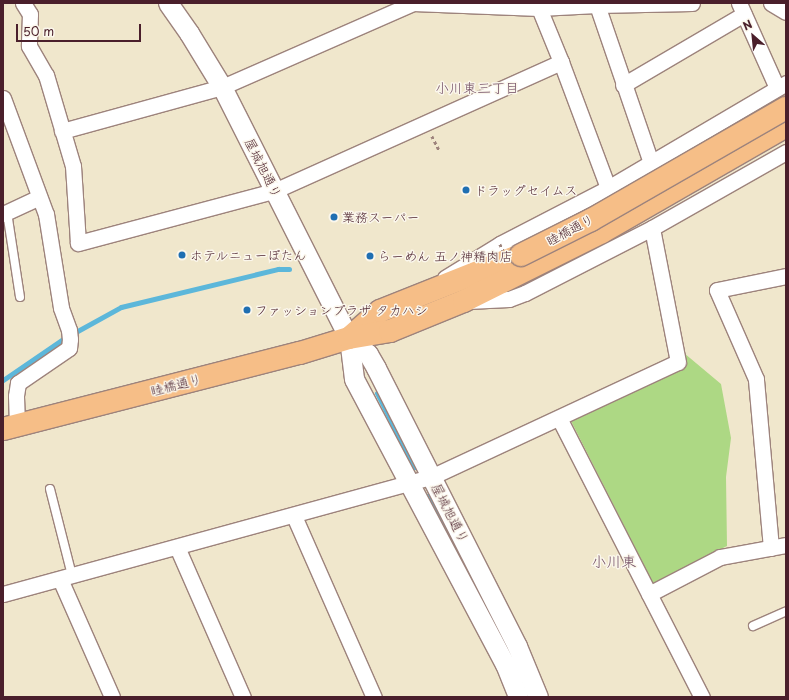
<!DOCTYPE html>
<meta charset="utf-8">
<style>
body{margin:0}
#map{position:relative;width:789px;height:700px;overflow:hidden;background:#f0e7cc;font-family:"Playpen Sans","Klee One",sans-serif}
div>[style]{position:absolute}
.green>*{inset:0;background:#add884}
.stream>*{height:5px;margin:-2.5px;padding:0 2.5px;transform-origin:2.5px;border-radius:2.5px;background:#5cb7da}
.path>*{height:2.5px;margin-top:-1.25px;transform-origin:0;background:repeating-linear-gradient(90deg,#9d837c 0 3px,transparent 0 6px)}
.roads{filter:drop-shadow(1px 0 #9d837c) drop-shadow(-1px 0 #9d837c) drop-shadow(0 1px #9d837c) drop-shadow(0 -1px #9d837c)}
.service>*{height:8px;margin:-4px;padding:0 4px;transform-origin:4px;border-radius:4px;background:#fff}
.minor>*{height:15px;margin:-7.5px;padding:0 7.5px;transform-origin:7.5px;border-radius:7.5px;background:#fff}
.tertiary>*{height:19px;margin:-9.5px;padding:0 9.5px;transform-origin:9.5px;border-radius:9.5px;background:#fff}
.primary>*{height:22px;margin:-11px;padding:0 11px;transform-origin:11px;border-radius:11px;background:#f6be87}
.path-bridge>*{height:2.5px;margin-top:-1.25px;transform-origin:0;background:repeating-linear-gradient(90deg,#9d837c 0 3px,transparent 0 6px)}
.bridges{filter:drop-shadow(1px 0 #9d837c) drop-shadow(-1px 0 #9d837c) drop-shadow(0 1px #9d837c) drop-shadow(0 -1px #9d837c)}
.primary-bridge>*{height:22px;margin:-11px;padding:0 11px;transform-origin:11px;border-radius:11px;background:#f6be87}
.dots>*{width:11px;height:11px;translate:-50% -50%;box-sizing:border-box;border:2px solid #fbf7ec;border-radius:50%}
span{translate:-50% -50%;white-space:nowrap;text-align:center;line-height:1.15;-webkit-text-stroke:3px #fbf7ec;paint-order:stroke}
.street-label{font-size:13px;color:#4a1f2b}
.poi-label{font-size:13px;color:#4a1f2b}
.left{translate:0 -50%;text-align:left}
.neighbourhood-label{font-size:14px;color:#724d63}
.quarter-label{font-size:15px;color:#724d63}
.frame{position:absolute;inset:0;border:4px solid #4a1f2b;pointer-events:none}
.north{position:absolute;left:733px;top:16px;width:40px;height:40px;-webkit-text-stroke:3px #fbf7ec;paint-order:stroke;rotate:333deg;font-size:11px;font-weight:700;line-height:16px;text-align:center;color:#4a1f2b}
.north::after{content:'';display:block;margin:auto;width:14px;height:18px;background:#4a1f2b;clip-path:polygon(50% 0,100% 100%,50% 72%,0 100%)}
.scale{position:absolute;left:16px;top:24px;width:125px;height:18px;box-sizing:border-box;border:2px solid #4a1f2b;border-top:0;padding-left:5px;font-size:12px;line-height:14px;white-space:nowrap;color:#4a1f2b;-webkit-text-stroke:3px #fbf7ec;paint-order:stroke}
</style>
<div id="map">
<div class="green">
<i style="clip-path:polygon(684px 353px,721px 384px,731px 438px,726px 477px,727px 546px,653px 583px,571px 421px,686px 366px)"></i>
</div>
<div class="stream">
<i style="left:3px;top:380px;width:73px;rotate:-34.3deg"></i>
<i style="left:63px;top:339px;width:66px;rotate:-28.9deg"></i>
<i style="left:121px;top:307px;width:162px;rotate:-13.6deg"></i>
<i style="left:278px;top:269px;width:11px"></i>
<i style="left:377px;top:393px;width:83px;rotate:63.4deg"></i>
<i style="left:429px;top:495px;width:113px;rotate:63.2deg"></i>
</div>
<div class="path">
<i style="left:432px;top:136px;width:16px;rotate:63deg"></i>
</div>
<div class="roads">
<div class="service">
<i style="left:7px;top:212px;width:86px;rotate:81.3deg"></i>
<i style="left:50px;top:489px;width:89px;rotate:75.7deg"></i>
<i style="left:753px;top:626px;width:36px;rotate:-24deg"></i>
</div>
<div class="minor">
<i style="left:23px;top:3px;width:13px;rotate:58deg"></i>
<i style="left:30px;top:14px;width:32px;rotate:92deg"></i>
<i style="left:29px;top:46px;width:34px;rotate:60deg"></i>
<i style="left:46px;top:75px;width:95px;rotate:73.5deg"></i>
<i style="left:73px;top:166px;width:77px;rotate:86.3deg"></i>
<i style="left:78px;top:243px;width:203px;rotate:-14.9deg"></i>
<i style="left:274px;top:191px;width:315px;rotate:-24.2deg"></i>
<i style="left:561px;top:62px;width:134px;rotate:69.5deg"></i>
<i style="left:413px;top:3px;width:126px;rotate:2.3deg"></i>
<i style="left:539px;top:8px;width:58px;rotate:-3deg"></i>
<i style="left:597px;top:5px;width:167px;rotate:71.1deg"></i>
<i style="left:596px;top:3px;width:2px;rotate:63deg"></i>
<i style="left:597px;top:5px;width:95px;rotate:-1.2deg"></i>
<i style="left:739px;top:3px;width:93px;rotate:65.9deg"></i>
<i style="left:771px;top:3px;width:17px;rotate:31deg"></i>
<i style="left:539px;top:8px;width:58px;rotate:67.8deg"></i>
<i style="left:623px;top:85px;width:140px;rotate:-30.4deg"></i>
<i style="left:3px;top:98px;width:124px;rotate:69.7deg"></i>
<i style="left:46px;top:214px;width:95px;rotate:80.9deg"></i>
<i style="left:61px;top:308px;width:23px;rotate:70deg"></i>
<i style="left:69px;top:330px;width:9px;rotate:84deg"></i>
<i style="left:70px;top:339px;width:9px;rotate:96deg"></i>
<i style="left:69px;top:348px;width:62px;rotate:145.5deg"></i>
<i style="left:18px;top:383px;width:13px;rotate:99deg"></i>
<i style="left:16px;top:396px;width:29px;rotate:88deg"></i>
<i style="left:62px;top:131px;width:166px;rotate:-15.4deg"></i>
<i style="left:222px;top:87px;width:209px;rotate:-23.7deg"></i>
<i style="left:3px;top:214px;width:40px;rotate:-25deg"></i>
<i style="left:445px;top:278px;width:65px;rotate:-31.7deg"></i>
<i style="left:500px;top:244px;width:122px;rotate:-27.4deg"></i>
<i style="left:608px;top:188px;width:207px;rotate:-30.5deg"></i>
<i style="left:468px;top:301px;width:41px;rotate:-2.8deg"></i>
<i style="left:509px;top:299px;width:17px;rotate:-21deg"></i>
<i style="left:525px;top:293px;width:143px;rotate:-27.1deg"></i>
<i style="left:652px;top:228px;width:154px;rotate:-29.6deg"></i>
<i style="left:559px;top:418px;width:314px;rotate:62.9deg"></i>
<i style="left:294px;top:516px;width:198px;rotate:66.2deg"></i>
<i style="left:177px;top:547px;width:164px;rotate:66.3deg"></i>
<i style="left:771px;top:548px;width:170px;rotate:-95.1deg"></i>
<i style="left:756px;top:379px;width:97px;rotate:-113.7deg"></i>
<i style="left:717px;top:290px;width:70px;rotate:-11.5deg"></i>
<i style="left:60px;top:579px;width:129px;rotate:66.2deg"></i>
<i style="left:3px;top:594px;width:444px;rotate:-15.3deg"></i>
<i style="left:431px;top:477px;width:272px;rotate:-25deg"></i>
<i style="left:678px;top:362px;width:136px;rotate:-101deg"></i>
<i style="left:649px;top:594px;width:80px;rotate:-27.5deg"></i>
<i style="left:720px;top:557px;width:67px;rotate:-10.3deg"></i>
</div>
<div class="tertiary">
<i style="left:168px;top:3px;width:37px;rotate:55deg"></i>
<i style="left:189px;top:33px;width:63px;rotate:58.6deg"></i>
<i style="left:222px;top:87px;width:281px;rotate:63.2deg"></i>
<i style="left:349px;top:338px;width:41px;rotate:83deg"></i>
<i style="left:354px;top:379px;width:323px;rotate:62.1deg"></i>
<i style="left:505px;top:664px;width:35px;rotate:68deg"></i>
<i style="left:349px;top:338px;width:25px;rotate:40deg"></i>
<i style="left:368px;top:354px;width:16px;rotate:60deg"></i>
<i style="left:376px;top:368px;width:312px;rotate:63.1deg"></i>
<i style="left:517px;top:646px;width:55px;rotate:67.6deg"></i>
</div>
<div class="primary">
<i style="left:349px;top:338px;width:41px;rotate:-41.1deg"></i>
<i style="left:380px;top:311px;width:152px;rotate:-21.7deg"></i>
<i style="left:3px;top:429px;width:307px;rotate:-14.4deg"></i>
<i style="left:300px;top:353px;width:51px;rotate:-17deg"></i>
<i style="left:349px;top:338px;width:42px;rotate:-9.7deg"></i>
<i style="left:390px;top:331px;width:80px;rotate:-22.1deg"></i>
<i style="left:464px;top:301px;width:154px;rotate:-26.6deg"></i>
<i style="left:602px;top:232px;width:212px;rotate:-29.9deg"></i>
</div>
</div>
<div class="path-bridge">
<i style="left:500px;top:244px;width:7px;rotate:63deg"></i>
</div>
<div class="bridges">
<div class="primary-bridge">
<i style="left:521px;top:255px;width:78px;rotate:-26.6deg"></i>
<i style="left:591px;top:220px;width:225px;rotate:-29.9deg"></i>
</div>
</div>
<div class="dots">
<i style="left:466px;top:190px;background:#1f6fb2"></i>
<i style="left:334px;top:217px;background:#1f6fb2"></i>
<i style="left:182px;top:255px;background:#1f6fb2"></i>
<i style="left:370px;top:256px;background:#1f6fb2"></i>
<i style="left:247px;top:310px;background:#1f6fb2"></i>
</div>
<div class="street-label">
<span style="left:263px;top:168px;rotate:63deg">屋城旭通り</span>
<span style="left:570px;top:230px;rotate:-28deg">睦橋通り</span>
<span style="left:176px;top:385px;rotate:-14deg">睦橋通り</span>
<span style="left:450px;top:513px;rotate:63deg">屋城旭通り</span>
</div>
<div class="poi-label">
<span class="left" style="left:474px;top:190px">ドラッグセイムス</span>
<span class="left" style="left:342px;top:217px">業務スーパー</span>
<span class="left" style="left:190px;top:255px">ホテルニューぼたん</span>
<span class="left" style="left:378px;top:256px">らーめん 五ノ神精肉店</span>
<span class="left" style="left:255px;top:310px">ファッションプラザ タカハシ</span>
</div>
<div class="neighbourhood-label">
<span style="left:477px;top:88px">小川東三丁目</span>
</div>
<div class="quarter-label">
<span style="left:614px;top:561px">小川東</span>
</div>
<div class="frame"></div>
<div class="north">N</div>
<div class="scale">50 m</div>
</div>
